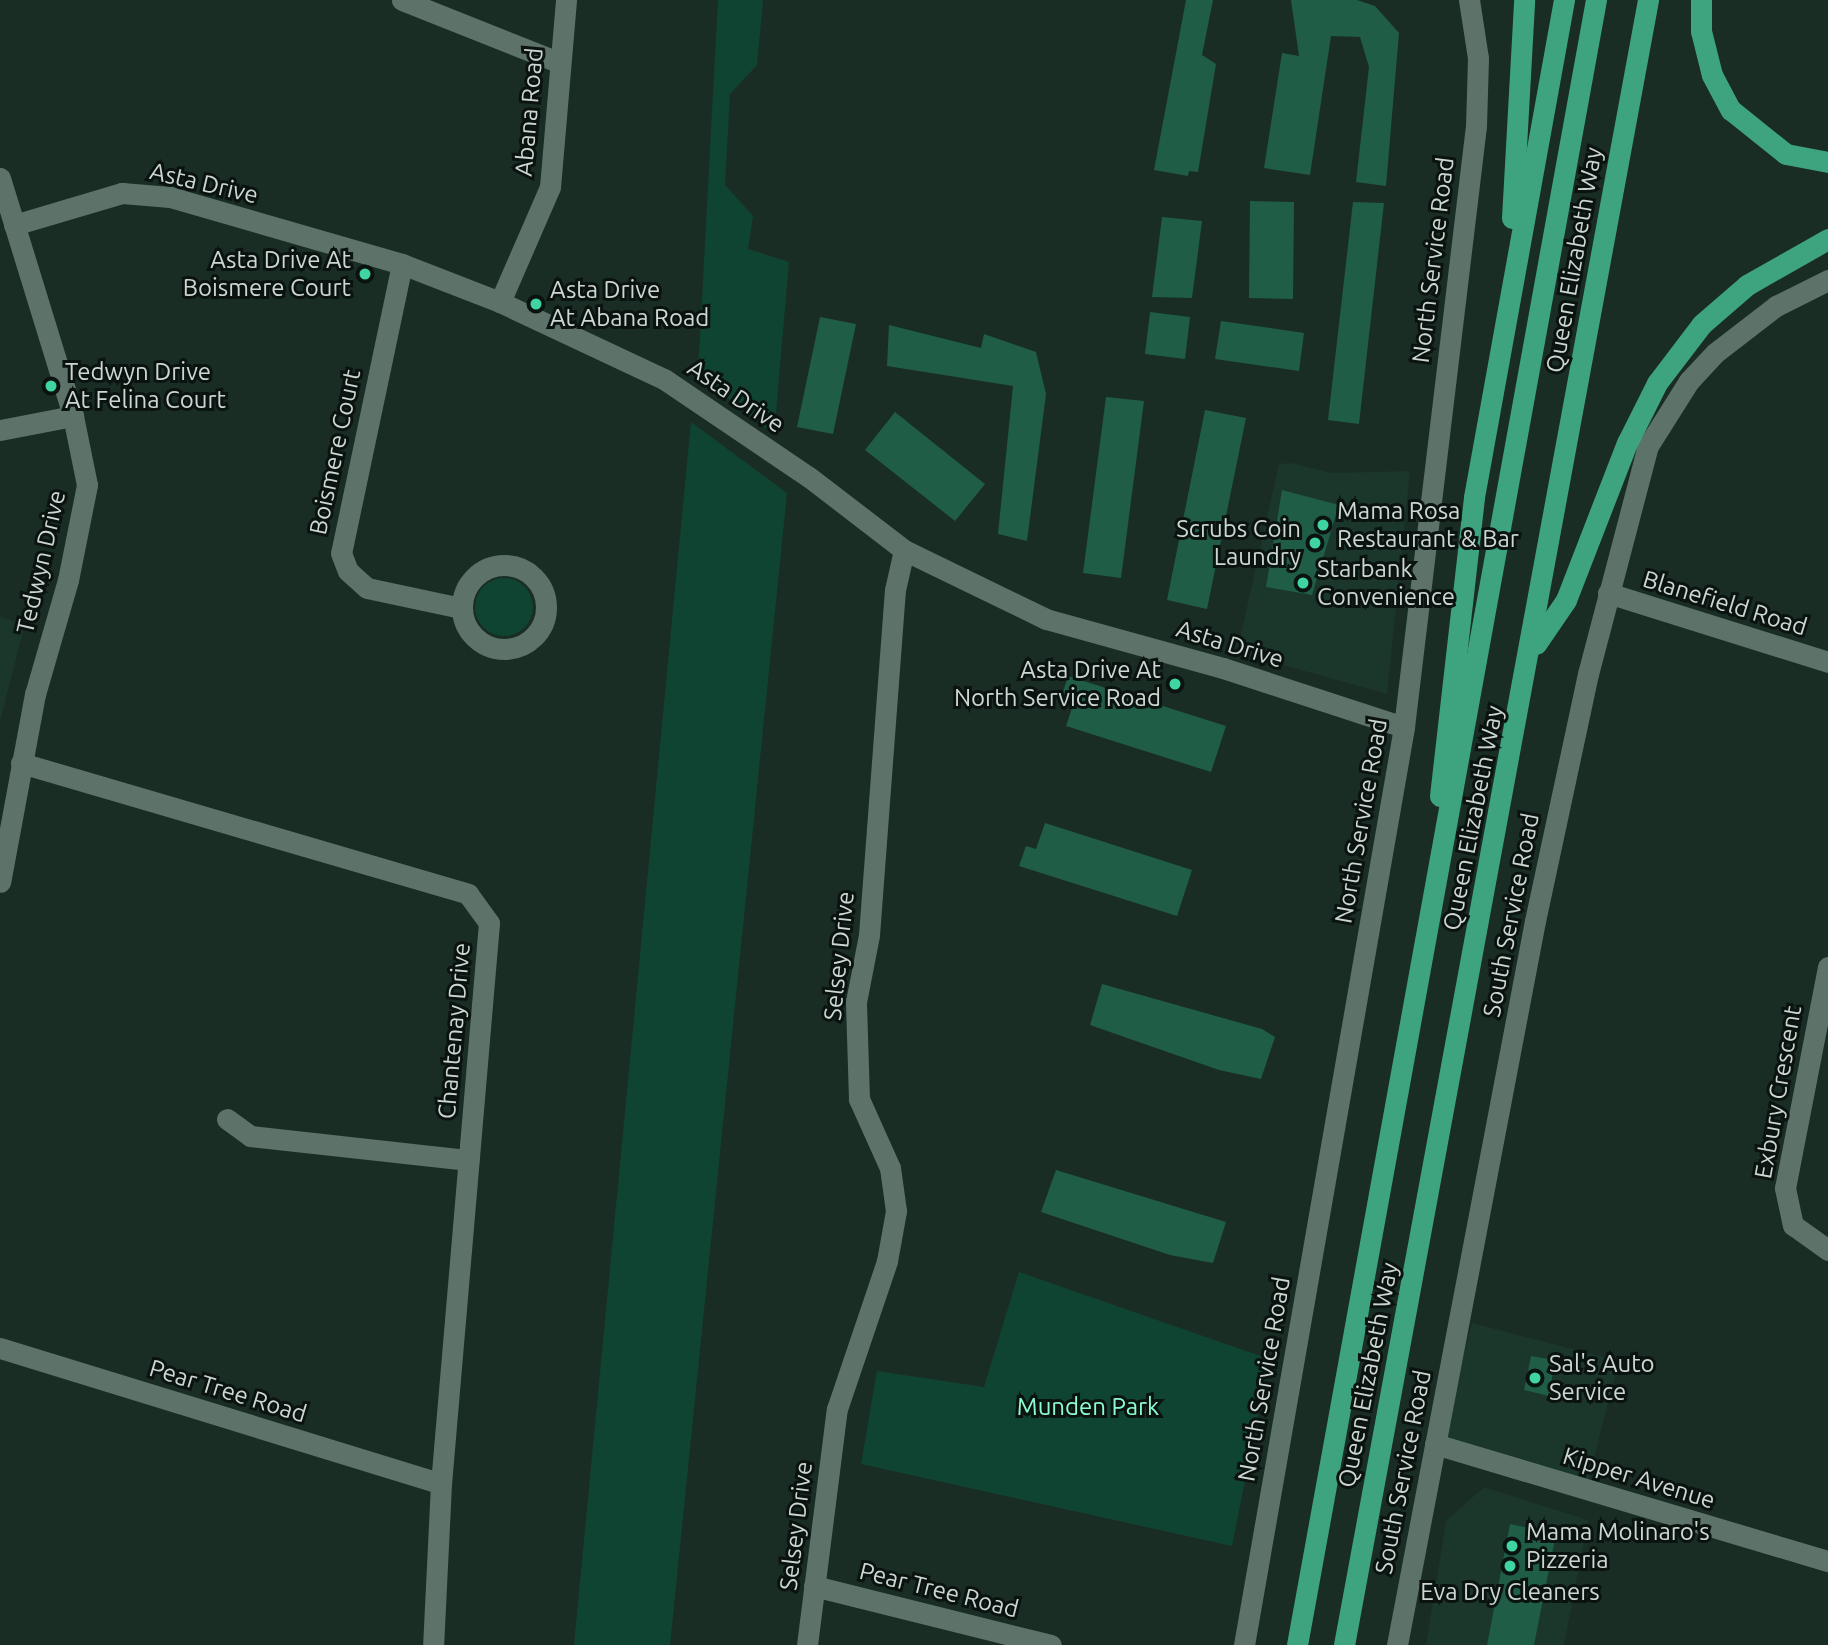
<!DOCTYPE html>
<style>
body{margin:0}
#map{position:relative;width:1828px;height:1645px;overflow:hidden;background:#1a2d25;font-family:Ubuntu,sans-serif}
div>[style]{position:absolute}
.built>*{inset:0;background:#1b362b}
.green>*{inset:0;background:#104432}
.round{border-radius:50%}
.building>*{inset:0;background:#1f5d47}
.minor>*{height:21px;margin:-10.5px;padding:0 10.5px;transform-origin:10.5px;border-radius:10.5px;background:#5d7269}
.minor>.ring{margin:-10.5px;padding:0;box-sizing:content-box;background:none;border:21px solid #5d7269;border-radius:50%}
.highway>*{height:21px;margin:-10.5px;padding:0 10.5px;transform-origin:10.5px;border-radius:10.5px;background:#3ea480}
.dots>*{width:19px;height:19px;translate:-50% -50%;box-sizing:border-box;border:4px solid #0b1310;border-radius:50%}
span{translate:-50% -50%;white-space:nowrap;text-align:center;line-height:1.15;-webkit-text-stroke:6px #0b1310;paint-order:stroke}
.street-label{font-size:24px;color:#ccd7d2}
.poi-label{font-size:24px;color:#ccd7d2}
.right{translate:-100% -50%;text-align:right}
.left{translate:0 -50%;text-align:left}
.park-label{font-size:24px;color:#8bfccf}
</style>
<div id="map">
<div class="built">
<i style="clip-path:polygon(1292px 463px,1332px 473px,1410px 471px,1387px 694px,1237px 652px,1279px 464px)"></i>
<i style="clip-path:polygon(0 617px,25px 624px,0 721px)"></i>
<i style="clip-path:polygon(1472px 1323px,1619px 1361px,1588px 1481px,1441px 1443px)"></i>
<i style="clip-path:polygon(1484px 1487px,1588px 1520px,1564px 1645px,1426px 1645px,1446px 1521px)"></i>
</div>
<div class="green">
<i style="clip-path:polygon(718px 0,763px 0,757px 65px,730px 94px,725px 185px,753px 216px,748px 249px,789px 262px,774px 435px,698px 374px)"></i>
<i style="clip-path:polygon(691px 422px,787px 493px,670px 1645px,574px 1645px)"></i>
<i class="round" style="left:475px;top:578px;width:58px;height:58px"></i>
<i style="clip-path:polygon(1019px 1272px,1269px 1359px,1232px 1546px,861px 1464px,877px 1371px,984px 1387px)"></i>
</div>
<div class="building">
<i style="clip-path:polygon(1186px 0,1213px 0,1202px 55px,1216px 64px,1198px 172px,1189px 171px,1188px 176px,1154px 170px)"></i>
<i style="clip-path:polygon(1291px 0,1357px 0,1375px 6px,1399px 33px,1386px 186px,1356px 182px,1369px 67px,1360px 37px,1331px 36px,1310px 175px,1264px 168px,1282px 53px,1299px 56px)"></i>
<i style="clip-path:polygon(1250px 201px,1294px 202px,1293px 299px,1249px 298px)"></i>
<i style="clip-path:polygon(1353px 202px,1384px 203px,1359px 424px,1328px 420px)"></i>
<i style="clip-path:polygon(1162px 217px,1202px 221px,1192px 298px,1152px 297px)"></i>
<i style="clip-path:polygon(1150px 312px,1190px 317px,1185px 359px,1145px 354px)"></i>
<i style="clip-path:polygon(820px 317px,856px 324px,833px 434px,797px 427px)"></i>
<i style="clip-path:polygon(1221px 321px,1304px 333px,1299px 371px,1215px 359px)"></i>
<i style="clip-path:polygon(889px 325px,981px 348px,984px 334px,1036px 352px,1046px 394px,1027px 541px,998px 534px,1013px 386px,887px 366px)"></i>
<i style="clip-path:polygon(1106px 397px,1144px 401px,1121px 578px,1083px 573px)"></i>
<i style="clip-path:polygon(1205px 410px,1246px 418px,1207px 609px,1167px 600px)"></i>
<i style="clip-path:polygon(895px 412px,985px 484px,955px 521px,865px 450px)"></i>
<i style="clip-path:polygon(1282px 490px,1339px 505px,1312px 595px,1266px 587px)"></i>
<i style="clip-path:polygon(1068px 676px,1226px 726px,1211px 772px,1066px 726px,1074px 702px,1061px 698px)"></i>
<i style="clip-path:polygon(1045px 823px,1192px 870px,1177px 916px,1019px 866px,1026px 846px,1036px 849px)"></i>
<i style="clip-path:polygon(1102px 984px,1262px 1029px,1275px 1037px,1261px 1079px,1219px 1070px,1090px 1025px)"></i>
<i style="clip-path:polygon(1056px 1170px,1226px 1222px,1213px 1263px,1170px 1255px,1041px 1212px)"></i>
<i style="clip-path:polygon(1531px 1356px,1555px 1360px,1549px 1396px,1524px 1390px)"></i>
<i style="clip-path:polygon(1510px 1524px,1556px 1534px,1534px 1645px,1487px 1645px)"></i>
</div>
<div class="minor">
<i style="left:402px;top:0;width:170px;rotate:21.7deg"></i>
<i style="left:0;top:178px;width:249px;rotate:72.9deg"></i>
<i style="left:73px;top:416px;width:70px;rotate:78.5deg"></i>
<i style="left:87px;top:485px;width:97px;rotate:101.3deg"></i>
<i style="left:68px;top:580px;width:119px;rotate:106.1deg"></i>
<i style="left:35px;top:694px;width:191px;rotate:100.5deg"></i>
<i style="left:14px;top:225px;width:113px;rotate:-16.5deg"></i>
<i style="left:122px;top:193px;width:48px;rotate:4.8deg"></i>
<i style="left:170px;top:197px;width:241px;rotate:16.1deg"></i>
<i style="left:402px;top:264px;width:105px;rotate:21.2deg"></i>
<i style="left:500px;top:302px;width:181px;rotate:25.2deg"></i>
<i style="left:664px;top:379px;width:175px;rotate:34.1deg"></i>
<i style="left:809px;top:477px;width:120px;rotate:37.5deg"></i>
<i style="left:904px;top:550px;width:158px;rotate:25.9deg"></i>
<i style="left:1046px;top:619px;width:184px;rotate:15.5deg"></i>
<i style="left:1223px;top:668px;width:190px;rotate:18.1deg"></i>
<i style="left:402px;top:264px;width:295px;rotate:101.9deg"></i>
<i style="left:341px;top:553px;width:19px;rotate:69deg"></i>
<i style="left:348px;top:571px;width:25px;rotate:42deg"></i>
<i style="left:367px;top:588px;width:96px;rotate:12deg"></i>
<i style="left:500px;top:302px;width:125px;rotate:-66.5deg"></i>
<i style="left:550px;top:187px;width:188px;rotate:-85.1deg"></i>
<i style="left:0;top:430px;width:74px;rotate:-10.9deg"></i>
<i class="ring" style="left:462px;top:565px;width:63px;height:63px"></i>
<i style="left:1608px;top:593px;width:231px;rotate:17.4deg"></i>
<i style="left:21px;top:763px;width:466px;rotate:16.3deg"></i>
<i style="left:468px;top:894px;width:36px;rotate:54deg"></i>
<i style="left:489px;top:923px;width:563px;rotate:94.89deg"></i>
<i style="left:441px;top:1484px;width:161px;rotate:92.8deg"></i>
<i style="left:1828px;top:967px;width:225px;rotate:101deg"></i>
<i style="left:1785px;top:1188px;width:38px;rotate:78deg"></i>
<i style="left:1793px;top:1225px;width:43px;rotate:35.5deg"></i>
<i style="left:227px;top:1119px;width:29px;rotate:36deg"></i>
<i style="left:250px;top:1136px;width:220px;rotate:6.3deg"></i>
<i style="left:0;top:1348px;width:461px;rotate:17.1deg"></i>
<i style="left:1435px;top:1444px;width:410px;rotate:16.6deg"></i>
<i style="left:814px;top:1586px;width:244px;rotate:14deg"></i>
<i style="left:807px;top:1645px;width:238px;rotate:-82.8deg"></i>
<i style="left:837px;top:1409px;width:156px;rotate:-71.3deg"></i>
<i style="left:887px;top:1261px;width:51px;rotate:-79.8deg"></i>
<i style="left:896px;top:1211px;width:43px;rotate:-97.9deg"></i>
<i style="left:890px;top:1168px;width:76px;rotate:-114.2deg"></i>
<i style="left:859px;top:1099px;width:97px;rotate:-91.8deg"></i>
<i style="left:856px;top:1002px;width:68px;rotate:-79deg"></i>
<i style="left:869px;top:935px;width:346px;rotate:-85.7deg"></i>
<i style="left:895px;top:590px;width:41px;rotate:-77.3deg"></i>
<i style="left:1244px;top:1645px;width:932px;rotate:-80.11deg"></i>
<i style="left:1404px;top:727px;width:605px;rotate:-83.17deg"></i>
<i style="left:1476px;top:126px;width:68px;rotate:-88.3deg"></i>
<i style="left:1478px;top:58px;width:59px;rotate:-98.8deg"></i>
<i style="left:1397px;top:1645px;width:737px;rotate:-79.21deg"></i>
<i style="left:1535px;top:921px;width:253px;rotate:-77.9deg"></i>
<i style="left:1588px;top:674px;width:236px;rotate:-75.3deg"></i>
<i style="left:1648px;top:446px;width:77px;rotate:-57.8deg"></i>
<i style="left:1689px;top:381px;width:38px;rotate:-47deg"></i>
<i style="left:1715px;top:353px;width:77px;rotate:-37.6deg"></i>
<i style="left:1776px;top:306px;width:58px;rotate:-26.6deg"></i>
</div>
<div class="highway">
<i style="left:1701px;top:0;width:31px;rotate:90deg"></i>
<i style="left:1701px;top:31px;width:45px;rotate:76deg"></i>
<i style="left:1712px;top:75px;width:40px;rotate:62deg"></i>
<i style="left:1731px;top:110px;width:70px;rotate:38.7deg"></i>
<i style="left:1786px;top:154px;width:43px;rotate:10.8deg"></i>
<i style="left:1512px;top:218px;width:218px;rotate:-86.8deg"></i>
<i style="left:1536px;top:644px;width:53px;rotate:-55.7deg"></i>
<i style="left:1566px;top:600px;width:168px;rotate:-68.8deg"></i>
<i style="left:1627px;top:443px;width:67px;rotate:-63.4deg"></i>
<i style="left:1657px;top:383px;width:74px;rotate:-52.7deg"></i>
<i style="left:1702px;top:324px;width:60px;rotate:-40.9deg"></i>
<i style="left:1747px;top:285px;width:93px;rotate:-29.6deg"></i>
<i style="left:1440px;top:796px;width:301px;rotate:-83.5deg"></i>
<i style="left:1474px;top:497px;width:505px;rotate:-79.74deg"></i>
<i style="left:1297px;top:1645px;width:1672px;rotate:-79.7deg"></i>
<i style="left:1344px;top:1645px;width:1673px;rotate:-79.53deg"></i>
</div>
<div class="dots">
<i style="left:365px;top:274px;background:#3fd4a2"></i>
<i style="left:536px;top:304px;background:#3fd4a2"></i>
<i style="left:51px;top:386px;background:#3fd4a2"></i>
<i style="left:1323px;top:525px;background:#3fd4a2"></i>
<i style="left:1315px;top:543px;background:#3fd4a2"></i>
<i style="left:1303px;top:583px;background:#3fd4a2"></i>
<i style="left:1175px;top:684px;background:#3fd4a2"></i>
<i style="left:1535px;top:1378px;background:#3fd4a2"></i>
<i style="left:1512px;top:1546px;background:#3fd4a2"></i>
<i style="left:1510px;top:1566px;background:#3fd4a2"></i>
</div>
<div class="street-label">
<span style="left:529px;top:112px;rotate:-85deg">Abana Road</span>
<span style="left:204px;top:183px;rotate:13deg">Asta Drive</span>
<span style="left:1433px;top:260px;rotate:-83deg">North Service Road</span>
<span style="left:1574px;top:260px;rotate:-80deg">Queen Elizabeth Way</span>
<span style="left:736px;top:396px;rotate:34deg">Asta Drive</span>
<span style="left:335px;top:452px;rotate:-78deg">Boismere Court</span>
<span style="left:41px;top:562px;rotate:-77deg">Tedwyn Drive</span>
<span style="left:1725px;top:603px;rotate:17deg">Blanefield Road</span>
<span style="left:1230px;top:644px;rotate:17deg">Asta Drive</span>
<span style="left:1473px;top:818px;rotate:-79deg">Queen Elizabeth Way</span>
<span style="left:1361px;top:821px;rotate:-80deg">North Service Road</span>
<span style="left:1511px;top:915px;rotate:-79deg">South Service Road</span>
<span style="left:839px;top:956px;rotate:-84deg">Selsey Drive</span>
<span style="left:454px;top:1031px;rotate:-85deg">Chantenay Drive</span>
<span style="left:1778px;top:1092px;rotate:-80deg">Exbury Crescent</span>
<span style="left:1368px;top:1375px;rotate:-79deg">Queen Elizabeth Way</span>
<span style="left:1264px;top:1379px;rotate:-80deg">North Service Road</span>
<span style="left:228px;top:1391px;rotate:17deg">Pear Tree Road</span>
<span style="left:1403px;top:1472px;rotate:-79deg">South Service Road</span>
<span style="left:1639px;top:1478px;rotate:17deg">Kipper Avenue</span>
<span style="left:796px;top:1526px;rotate:-83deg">Selsey Drive</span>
<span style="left:939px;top:1590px;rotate:14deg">Pear Tree Road</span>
</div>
<div class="poi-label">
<span class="right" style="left:351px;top:274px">Asta Drive At<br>Boismere Court</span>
<span class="left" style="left:550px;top:304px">Asta Drive<br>At Abana Road</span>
<span class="left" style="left:65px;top:386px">Tedwyn Drive<br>At Felina Court</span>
<span class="left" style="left:1337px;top:525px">Mama Rosa<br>Restaurant &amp; Bar</span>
<span class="right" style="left:1301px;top:543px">Scrubs Coin<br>Laundry</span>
<span class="left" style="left:1317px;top:583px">Starbank<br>Convenience</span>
<span class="right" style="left:1161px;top:684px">Asta Drive At<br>North Service Road</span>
<span class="left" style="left:1549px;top:1378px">Sal's Auto<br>Service</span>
<span class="left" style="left:1526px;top:1546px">Mama Molinaro's<br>Pizzeria</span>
<span style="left:1510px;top:1592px">Eva Dry Cleaners</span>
</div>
<div class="park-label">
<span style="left:1088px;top:1407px">Munden Park</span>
</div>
</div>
